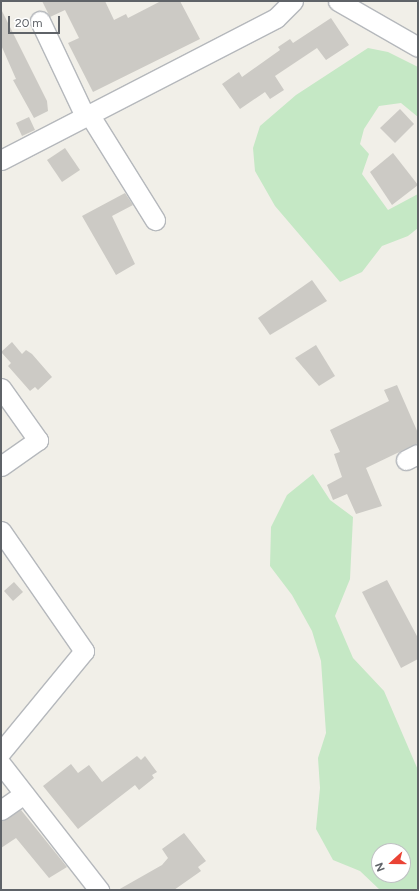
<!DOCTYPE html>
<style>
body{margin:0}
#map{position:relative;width:419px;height:891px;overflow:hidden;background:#f1efe8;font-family:Figtree,sans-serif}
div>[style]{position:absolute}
.green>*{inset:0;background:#c5e8c5}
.building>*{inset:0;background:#cccac5}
.roads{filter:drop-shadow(1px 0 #b5b8bc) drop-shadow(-1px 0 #b5b8bc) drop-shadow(0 1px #b5b8bc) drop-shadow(0 -1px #b5b8bc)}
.minor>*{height:19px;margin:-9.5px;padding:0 9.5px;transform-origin:9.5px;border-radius:9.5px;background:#fff}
span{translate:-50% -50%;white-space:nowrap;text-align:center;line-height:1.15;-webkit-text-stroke:3px #fff;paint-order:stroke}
.frame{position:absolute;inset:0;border:2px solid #5f6368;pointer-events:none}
.north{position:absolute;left:371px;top:843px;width:40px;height:40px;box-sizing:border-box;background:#fff;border:1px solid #bfc1c3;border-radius:50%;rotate:249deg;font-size:11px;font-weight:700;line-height:16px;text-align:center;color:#5f6368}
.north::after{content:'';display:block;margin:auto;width:14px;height:18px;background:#ea4335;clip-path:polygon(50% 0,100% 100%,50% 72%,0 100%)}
.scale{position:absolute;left:8px;top:16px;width:52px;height:18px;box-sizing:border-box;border:2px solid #5f6368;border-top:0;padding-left:5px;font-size:12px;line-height:14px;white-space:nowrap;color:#5f6368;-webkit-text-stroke:3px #fff;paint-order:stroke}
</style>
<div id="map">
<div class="green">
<i style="clip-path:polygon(368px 48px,388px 52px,418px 67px,418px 117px,401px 103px,379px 106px,364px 129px,360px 144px,369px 154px,362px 174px,388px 210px,418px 194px,418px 228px,408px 236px,382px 246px,362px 272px,340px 282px,275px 206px,255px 171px,253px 148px,260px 126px,296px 95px)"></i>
<i style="clip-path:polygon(evenodd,313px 474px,330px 500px,353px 517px,350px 579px,335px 616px,353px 658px,384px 691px,418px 770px,418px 890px,380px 890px,360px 871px,333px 860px,316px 829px,320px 788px,318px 758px,326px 733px,321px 661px,312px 631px,292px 595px,270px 566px,271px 527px,287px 495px,313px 474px,379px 851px,403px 851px,403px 875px,379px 875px,379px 851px)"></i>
</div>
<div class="building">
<i style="clip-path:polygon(42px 1px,105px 1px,114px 20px,126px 14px,128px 18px,161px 1px,180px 1px,200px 39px,93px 92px,68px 43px,79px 38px,65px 10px,50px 17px)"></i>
<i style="clip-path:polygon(1px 9px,47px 101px,48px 111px,34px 118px,13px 80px,16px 79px,1px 45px)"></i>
<i style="clip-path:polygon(331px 18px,349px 45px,326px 60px,317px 48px,275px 76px,284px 90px,270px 99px,265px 92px,240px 109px,222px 84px,239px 72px,242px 77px,280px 50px,278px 47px,290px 39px,293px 43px)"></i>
<i style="clip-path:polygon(400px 109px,414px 124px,395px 143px,380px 128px)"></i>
<i style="clip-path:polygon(29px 117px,35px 130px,22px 136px,16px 123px)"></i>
<i style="clip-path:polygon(65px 148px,80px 170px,62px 182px,47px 160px)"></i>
<i style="clip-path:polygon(393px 153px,418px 185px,392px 205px,370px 172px)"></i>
<i style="clip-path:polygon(125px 193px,133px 205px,112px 216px,135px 264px,116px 275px,82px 216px)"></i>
<i style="clip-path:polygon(312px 280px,327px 301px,270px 335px,258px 318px)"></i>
<i style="clip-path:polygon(12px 342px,22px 354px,26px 350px,32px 354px,52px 377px,38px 390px,35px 387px,30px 391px,8px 366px,11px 363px,1px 352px)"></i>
<i style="clip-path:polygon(316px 345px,335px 376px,319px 386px,295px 358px)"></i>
<i style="clip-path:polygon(397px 385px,418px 433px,418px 443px,366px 468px,382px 506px,356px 514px,347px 494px,333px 500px,327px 485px,342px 477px,334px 454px,340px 452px,330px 430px,389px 401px,384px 390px)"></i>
<i style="clip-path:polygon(387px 580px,418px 638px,418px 659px,401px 668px,362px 592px)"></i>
<i style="clip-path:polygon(14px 582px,23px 592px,13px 601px,4px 591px)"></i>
<i style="clip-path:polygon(137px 756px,141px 760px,145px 756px,157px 772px,152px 775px,154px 778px,139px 790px,135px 785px,78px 829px,43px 786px,71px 764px,78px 773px,89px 765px,102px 782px)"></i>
<i style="clip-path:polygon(21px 810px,67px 867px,49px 878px,16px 838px,1px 848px,1px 821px)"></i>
<i style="clip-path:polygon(184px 833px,206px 861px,198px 867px,201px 871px,174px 890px,118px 890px,162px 865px,168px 858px,162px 849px)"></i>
</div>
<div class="roads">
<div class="minor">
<i style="left:338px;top:1px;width:92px;rotate:29.9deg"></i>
<i style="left:40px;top:21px;width:105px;rotate:64.7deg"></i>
<i style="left:89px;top:114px;width:125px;rotate:58.1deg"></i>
<i style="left:1px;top:160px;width:309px;rotate:-27.3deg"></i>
<i style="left:276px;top:18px;width:24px;rotate:-45deg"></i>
<i style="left:1px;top:388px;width:64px;rotate:54.6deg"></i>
<i style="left:38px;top:440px;width:45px;rotate:144.9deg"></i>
<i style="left:406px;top:460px;width:13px;rotate:-27deg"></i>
<i style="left:1px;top:531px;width:146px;rotate:55.3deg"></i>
<i style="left:84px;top:651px;width:131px;rotate:129.4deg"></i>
<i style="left:1px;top:764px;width:160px;rotate:52.1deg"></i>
<i style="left:1px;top:810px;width:28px;rotate:-35deg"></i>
</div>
</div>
<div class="frame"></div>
<div class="north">N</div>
<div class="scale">20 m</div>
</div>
